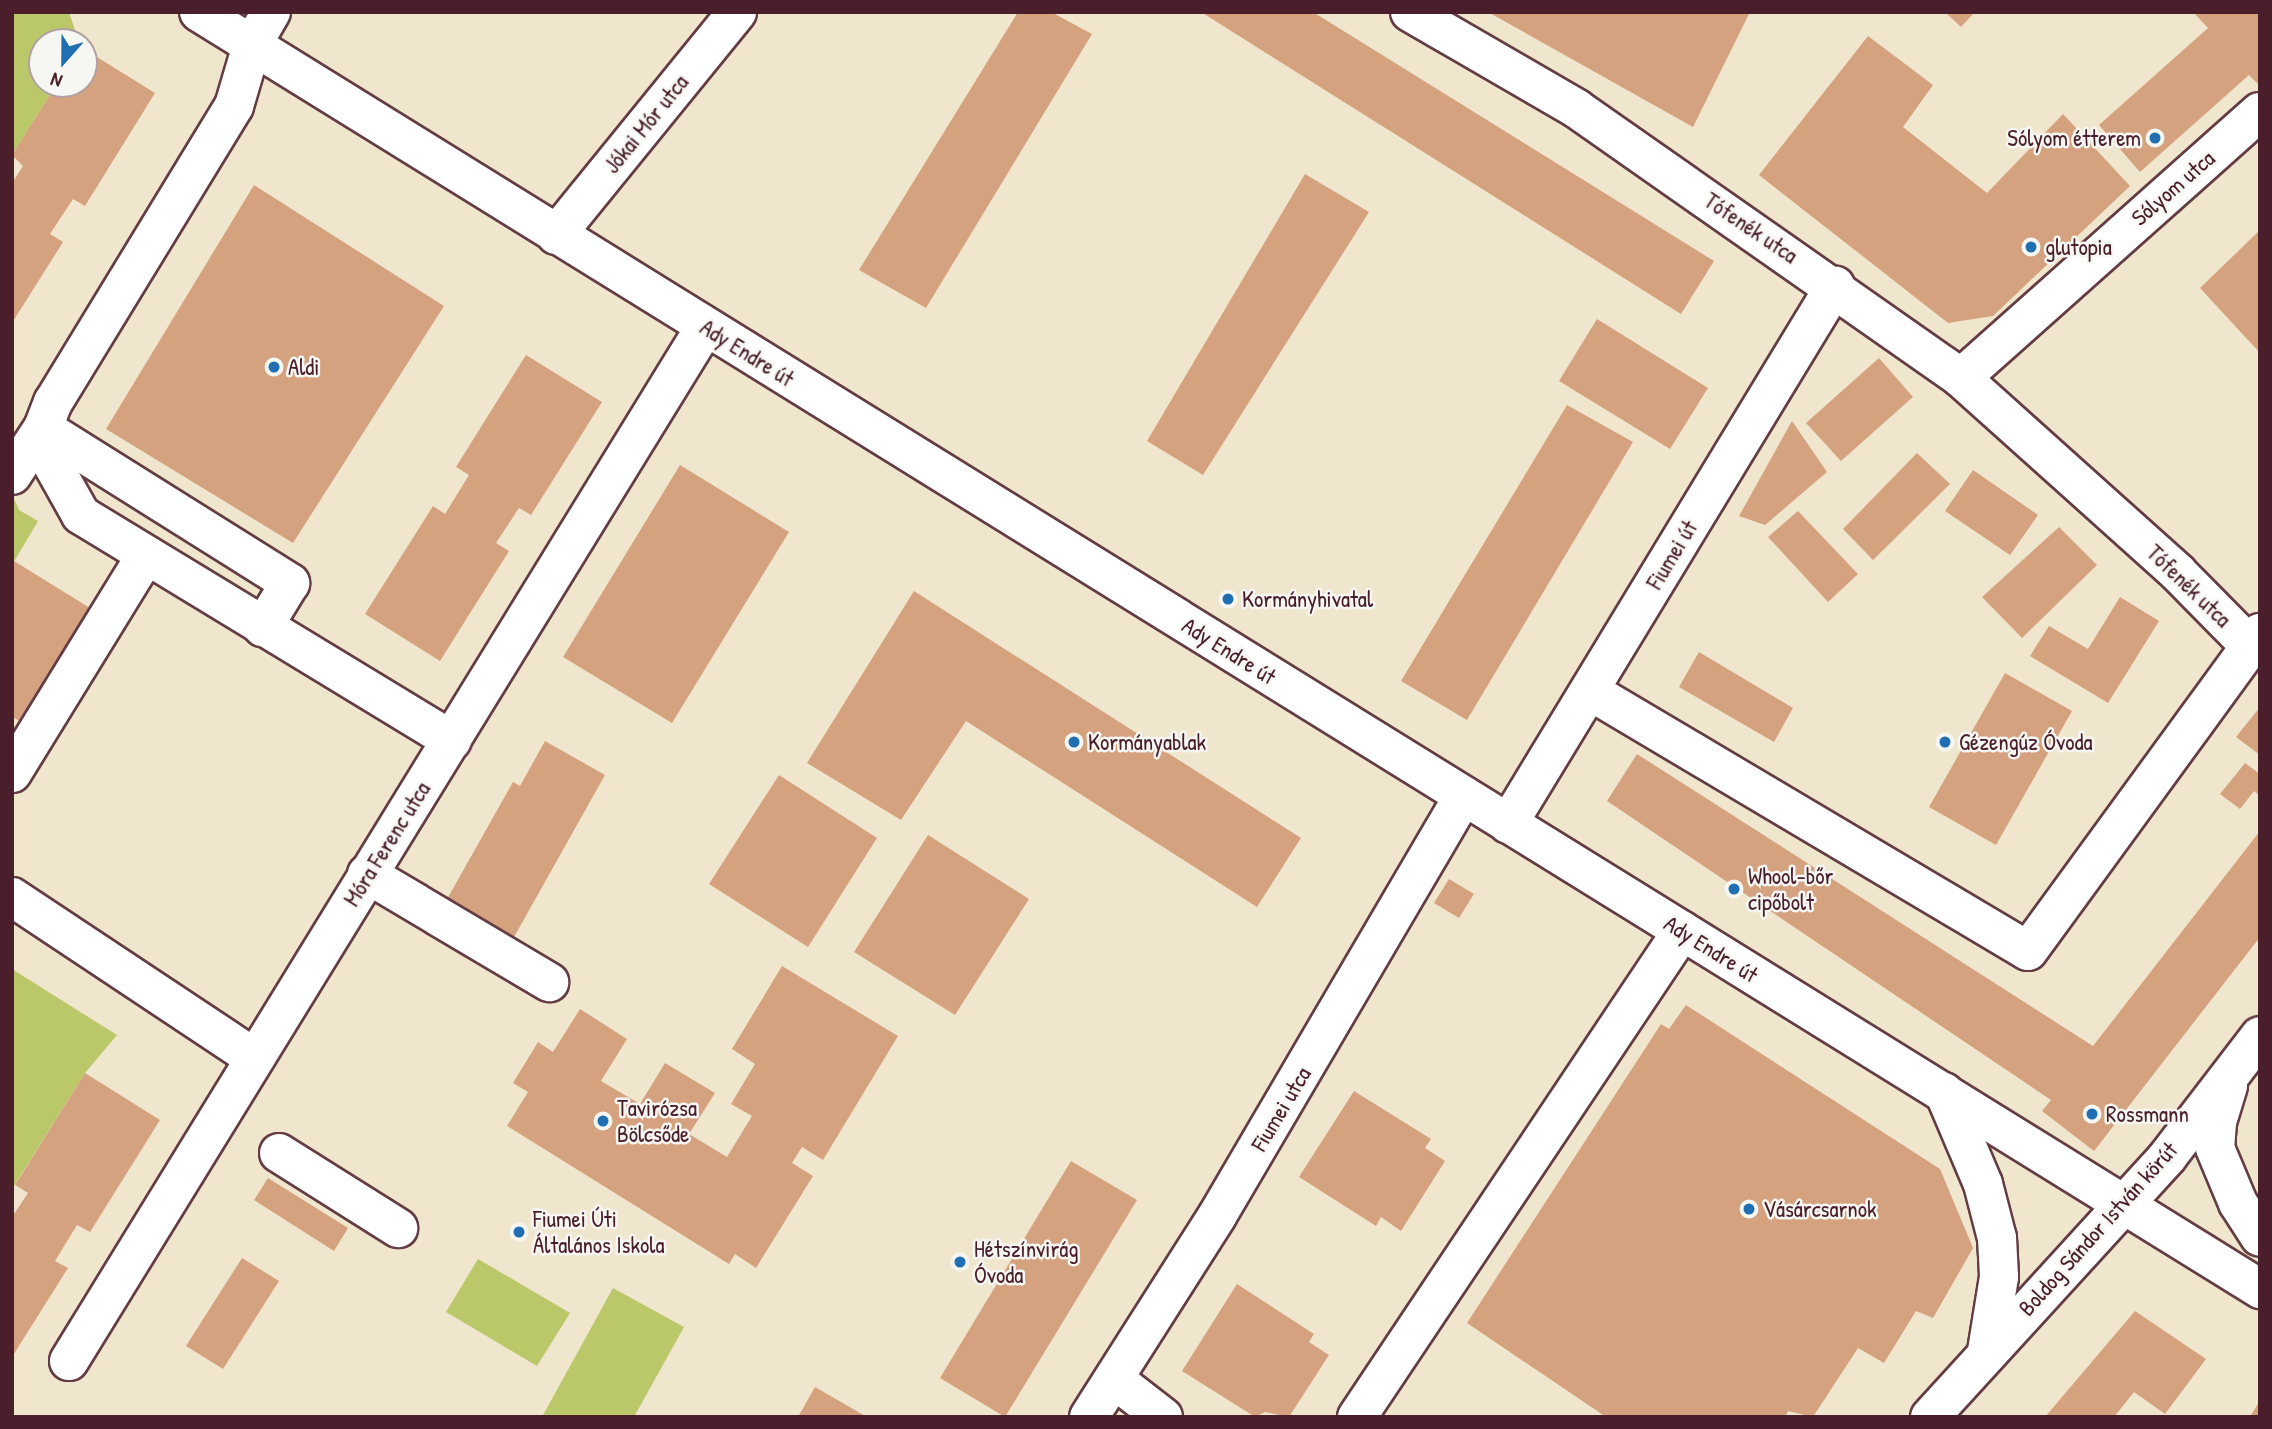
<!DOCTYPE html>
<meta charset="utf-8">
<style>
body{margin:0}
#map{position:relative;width:2272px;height:1429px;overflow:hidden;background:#f0e6ce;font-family:"Patrick Hand",sans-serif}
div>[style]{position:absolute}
.green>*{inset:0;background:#bbc86a}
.building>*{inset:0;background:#d5a27f}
.roads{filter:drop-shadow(2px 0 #633d43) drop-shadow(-2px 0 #633d43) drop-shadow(0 2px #633d43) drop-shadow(0 -2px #633d43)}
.minor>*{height:38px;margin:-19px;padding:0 19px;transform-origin:19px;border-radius:19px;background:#fff}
.dots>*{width:19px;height:19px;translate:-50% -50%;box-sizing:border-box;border:4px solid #f6f6f2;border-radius:50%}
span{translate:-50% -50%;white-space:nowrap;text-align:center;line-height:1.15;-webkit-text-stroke:5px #f6f6f2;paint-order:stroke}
.street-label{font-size:23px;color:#4a1f2b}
.poi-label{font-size:23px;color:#4a1f2b}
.right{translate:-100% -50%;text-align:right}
.left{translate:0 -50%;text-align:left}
.frame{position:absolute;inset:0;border:14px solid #4a1f2b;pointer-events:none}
.north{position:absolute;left:28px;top:28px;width:70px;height:70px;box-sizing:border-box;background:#f6f6f2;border:2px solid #b1a0a2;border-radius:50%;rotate:201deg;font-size:19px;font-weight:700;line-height:28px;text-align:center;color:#4a1f2b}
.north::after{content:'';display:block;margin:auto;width:24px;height:32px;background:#1f6fb2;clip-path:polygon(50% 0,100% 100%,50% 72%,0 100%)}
</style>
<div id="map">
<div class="green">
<i style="clip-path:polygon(12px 12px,69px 12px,79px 42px,42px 42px,42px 84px,57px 84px,12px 155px)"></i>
<i style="clip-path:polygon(12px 494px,19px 510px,38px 521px,12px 565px)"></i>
<i style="clip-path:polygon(12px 969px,117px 1035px,85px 1073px,12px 1189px)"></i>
<i style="clip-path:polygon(478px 1259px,570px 1313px,537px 1366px,446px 1312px)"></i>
<i style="clip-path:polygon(613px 1288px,684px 1327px,634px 1417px,542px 1417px)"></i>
</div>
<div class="building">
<i style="clip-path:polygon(1018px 12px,1051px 12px,1092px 34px,926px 308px,859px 270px)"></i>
<i style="clip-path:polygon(1201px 12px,1313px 12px,1714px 261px,1681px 314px)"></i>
<i style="clip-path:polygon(1488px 12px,1750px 12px,1693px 127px)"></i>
<i style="clip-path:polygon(1945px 12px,1975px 12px,1961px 27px)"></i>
<i style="clip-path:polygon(2193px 12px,2260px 12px,2260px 86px,2249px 75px,2140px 172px,2099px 125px,2208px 28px)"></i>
<i style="clip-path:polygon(1868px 36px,1933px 85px,1903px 127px,1987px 193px,2063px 114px,2130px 186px,1993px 316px,1948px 323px,1759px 175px)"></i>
<i style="clip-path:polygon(84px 49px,155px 93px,85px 206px,73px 199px,50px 234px,63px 242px,12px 323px,12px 183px,23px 166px,12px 155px,57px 84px,84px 84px)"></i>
<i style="clip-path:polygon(1305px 174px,1369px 212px,1203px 475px,1147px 441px)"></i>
<i style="clip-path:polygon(254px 185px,444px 306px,293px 543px,106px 429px)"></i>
<i style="clip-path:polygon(2260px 230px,2260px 353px,2200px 288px)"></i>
<i style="clip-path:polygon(1597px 319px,1708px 388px,1670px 449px,1559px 381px)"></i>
<i style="clip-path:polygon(526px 355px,602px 402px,531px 515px,519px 508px,496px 543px,509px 551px,440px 661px,365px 614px,433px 506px,445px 514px,469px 475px,456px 467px)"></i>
<i style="clip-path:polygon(1879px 358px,1913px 397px,1841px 461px,1806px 423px)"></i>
<i style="clip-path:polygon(1567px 405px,1633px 442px,1467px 720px,1401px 681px)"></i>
<i style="clip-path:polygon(1792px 421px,1827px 472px,1765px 525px,1739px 516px)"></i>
<i style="clip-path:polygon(1917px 453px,1950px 484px,1873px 560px,1843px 529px)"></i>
<i style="clip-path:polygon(680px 465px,789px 532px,672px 723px,563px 657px)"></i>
<i style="clip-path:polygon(1973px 470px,2038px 515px,2010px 555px,1945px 511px)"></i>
<i style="clip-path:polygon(1798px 511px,1858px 574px,1828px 602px,1768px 537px)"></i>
<i style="clip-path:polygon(2059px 527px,2097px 565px,2022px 638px,1982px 597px)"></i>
<i style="clip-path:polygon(14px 561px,90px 608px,20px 721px,12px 717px)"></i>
<i style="clip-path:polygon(914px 591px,1301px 838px,1257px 907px,966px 721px,901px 820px,807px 763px)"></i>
<i style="clip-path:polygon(2120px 597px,2159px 621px,2108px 703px,2030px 656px,2049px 626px,2088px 649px)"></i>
<i style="clip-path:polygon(1699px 652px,1793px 708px,1774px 742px,1679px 687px)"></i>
<i style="clip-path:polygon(2005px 673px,2072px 711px,1996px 845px,1929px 807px)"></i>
<i style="clip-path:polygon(2260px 707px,2260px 755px,2236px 737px)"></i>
<i style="clip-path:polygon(545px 741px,605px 775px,509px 946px,442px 908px,513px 782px,520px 786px)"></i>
<i style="clip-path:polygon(1637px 754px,2093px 1046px,2260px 831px,2260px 937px,2094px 1151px,2042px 1111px,2051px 1100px,1607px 801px)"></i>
<i style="clip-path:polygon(2245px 763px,2260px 774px,2260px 796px,2254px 791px,2240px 809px,2220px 794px)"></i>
<i style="clip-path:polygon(779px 775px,877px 838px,808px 947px,709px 884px)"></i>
<i style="clip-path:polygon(928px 835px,1029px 899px,955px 1015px,854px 952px)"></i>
<i style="clip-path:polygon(1449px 879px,1474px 894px,1459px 918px,1434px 903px)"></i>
<i style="clip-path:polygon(782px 966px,898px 1036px,823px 1160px,802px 1147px,792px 1163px,813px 1176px,756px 1268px,735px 1254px,729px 1264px,507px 1126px,528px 1092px,513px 1083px,538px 1042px,553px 1052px,580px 1009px,627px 1039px,601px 1081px,640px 1104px,665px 1063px,715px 1093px,689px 1134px,727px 1157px,752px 1116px,731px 1104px,755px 1064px,732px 1049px)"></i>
<i style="clip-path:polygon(1686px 1005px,1940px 1169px,1973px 1248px,1933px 1318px,1916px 1311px,1884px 1363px,1858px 1348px,1813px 1417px,1788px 1411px,1785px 1417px,1606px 1417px,1467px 1323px,1661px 1024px,1669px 1029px)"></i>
<i style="clip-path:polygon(85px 1073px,160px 1120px,90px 1232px,77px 1225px,55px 1261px,68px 1268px,12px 1357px,12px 1217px,28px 1193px,15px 1185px)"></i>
<i style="clip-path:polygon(1354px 1091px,1431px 1139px,1425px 1148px,1445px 1161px,1401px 1231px,1381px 1217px,1376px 1226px,1299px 1177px)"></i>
<i style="clip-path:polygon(1071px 1161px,1137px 1200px,1005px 1417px,940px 1378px)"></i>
<i style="clip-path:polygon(268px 1178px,348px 1228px,334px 1251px,254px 1200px)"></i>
<i style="clip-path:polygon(242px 1258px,279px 1281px,223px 1369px,186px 1346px)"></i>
<i style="clip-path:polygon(1237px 1284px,1314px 1334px,1309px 1342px,1329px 1355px,1289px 1417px,1265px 1412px,1255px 1417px,1182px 1371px)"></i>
<i style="clip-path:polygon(2135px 1311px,2206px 1359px,2165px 1414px,2134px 1392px,2114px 1417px,2045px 1417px)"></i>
<i style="clip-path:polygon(815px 1387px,867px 1417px,798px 1417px)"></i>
<i style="clip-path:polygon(2260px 1400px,2260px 1417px,2250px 1417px)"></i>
</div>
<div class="roads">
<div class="minor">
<i style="left:199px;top:12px;width:2425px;rotate:31.78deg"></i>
<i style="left:271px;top:12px;width:38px;rotate:120deg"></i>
<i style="left:252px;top:45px;width:64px;rotate:106.4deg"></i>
<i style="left:234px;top:106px;width:347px;rotate:121.4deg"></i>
<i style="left:53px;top:402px;width:28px;rotate:111deg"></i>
<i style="left:43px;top:428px;width:33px;rotate:78deg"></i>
<i style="left:50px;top:460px;width:63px;rotate:60.6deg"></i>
<i style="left:81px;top:515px;width:434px;rotate:31.3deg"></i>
<i style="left:1410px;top:12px;width:193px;rotate:30.1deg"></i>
<i style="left:1577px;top:109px;width:469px;rotate:35deg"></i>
<i style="left:1961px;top:378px;width:292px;rotate:41.9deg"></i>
<i style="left:2178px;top:573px;width:100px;rotate:45.4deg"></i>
<i style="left:556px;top:235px;width:287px;rotate:-50.9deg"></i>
<i style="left:1961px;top:378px;width:400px;rotate:-41.7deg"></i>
<i style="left:12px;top:475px;width:56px;rotate:-56.6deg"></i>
<i style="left:43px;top:428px;width:292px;rotate:32.1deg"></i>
<i style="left:290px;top:583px;width:52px;rotate:121.5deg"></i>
<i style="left:1590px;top:691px;width:509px;rotate:30.69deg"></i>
<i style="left:2028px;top:951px;width:394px;rotate:-53.9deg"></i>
<i style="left:12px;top:773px;width:256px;rotate:-58.4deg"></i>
<i style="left:1508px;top:824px;width:630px;rotate:-58.71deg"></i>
<i style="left:367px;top:874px;width:212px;rotate:30.7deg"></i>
<i style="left:12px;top:897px;width:291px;rotate:33.6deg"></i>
<i style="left:2228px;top:1086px;width:38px;rotate:107deg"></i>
<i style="left:2217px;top:1122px;width:26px;rotate:94deg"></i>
<i style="left:2215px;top:1148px;width:60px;rotate:67.3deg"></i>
<i style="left:2238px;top:1203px;width:40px;rotate:57.1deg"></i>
<i style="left:1944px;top:1092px;width:100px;rotate:67deg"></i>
<i style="left:1983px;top:1184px;width:56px;rotate:75.5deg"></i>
<i style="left:1997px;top:1238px;width:39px;rotate:87deg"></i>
<i style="left:1999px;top:1277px;width:75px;rotate:99.2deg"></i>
<i style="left:279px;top:1153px;width:141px;rotate:32.2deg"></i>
<i style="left:69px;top:1361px;width:1214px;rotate:-58.4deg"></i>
<i style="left:1114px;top:1379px;width:62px;rotate:37.8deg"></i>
<i style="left:1089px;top:1417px;width:238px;rotate:-57.5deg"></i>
<i style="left:1217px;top:1216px;width:487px;rotate:-59.6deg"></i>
<i style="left:1357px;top:1417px;width:585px;rotate:-56.23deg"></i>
<i style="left:1930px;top:1417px;width:353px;rotate:-47.6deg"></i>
<i style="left:2168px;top:1156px;width:151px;rotate:-52.5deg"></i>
</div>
</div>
<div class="dots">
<i style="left:2155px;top:138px;background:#1f6fb2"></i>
<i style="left:2031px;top:247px;background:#1f6fb2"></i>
<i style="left:274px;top:367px;background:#1f6fb2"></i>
<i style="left:1228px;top:599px;background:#1f6fb2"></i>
<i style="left:1074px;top:742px;background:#1f6fb2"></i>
<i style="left:1945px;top:742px;background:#1f6fb2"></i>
<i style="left:1734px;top:889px;background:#1f6fb2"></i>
<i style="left:2092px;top:1114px;background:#1f6fb2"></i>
<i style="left:603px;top:1121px;background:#1f6fb2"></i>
<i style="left:1749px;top:1209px;background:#1f6fb2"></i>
<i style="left:519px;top:1232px;background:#1f6fb2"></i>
<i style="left:960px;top:1262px;background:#1f6fb2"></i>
</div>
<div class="street-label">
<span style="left:646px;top:124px;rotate:-51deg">Jókai Mór utca</span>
<span style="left:2173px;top:188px;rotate:-41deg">Sólyom utca</span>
<span style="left:1751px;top:228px;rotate:34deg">Tófenék utca</span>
<span style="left:747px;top:353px;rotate:32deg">Ady Endre út</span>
<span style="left:1672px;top:555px;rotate:-59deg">Fiumei út</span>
<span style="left:2189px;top:586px;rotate:44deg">Tófenék utca</span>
<span style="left:1229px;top:651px;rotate:32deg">Ady Endre út</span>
<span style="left:387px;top:844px;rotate:-58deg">Móra Ferenc utca</span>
<span style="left:1711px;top:949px;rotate:32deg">Ady Endre út</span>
<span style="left:1281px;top:1109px;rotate:-59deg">Fiumei utca</span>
<span style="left:2098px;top:1229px;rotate:-48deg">Boldog Sándor István körút</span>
</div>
<div class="poi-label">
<span class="right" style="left:2141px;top:138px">Sólyom étterem</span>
<span class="left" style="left:2045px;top:247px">glutopia</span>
<span class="left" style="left:288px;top:367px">Aldi</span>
<span class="left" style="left:1242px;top:599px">Kormányhivatal</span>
<span class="left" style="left:1088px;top:742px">Kormányablak</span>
<span class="left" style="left:1959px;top:742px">Gézengúz Óvoda</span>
<span class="left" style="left:1748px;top:889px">Whool-bőr<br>cipőbolt</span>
<span class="left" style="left:617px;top:1121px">Tavirózsa<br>Bölcsőde</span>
<span class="left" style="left:2106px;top:1114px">Rossmann</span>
<span class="left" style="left:1763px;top:1209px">Vásárcsarnok</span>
<span class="left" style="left:533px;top:1232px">Fiumei Úti<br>Általános Iskola</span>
<span class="left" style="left:974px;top:1262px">Hétszínvirág<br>Óvoda</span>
</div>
<div class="frame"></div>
<div class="north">N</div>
</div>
